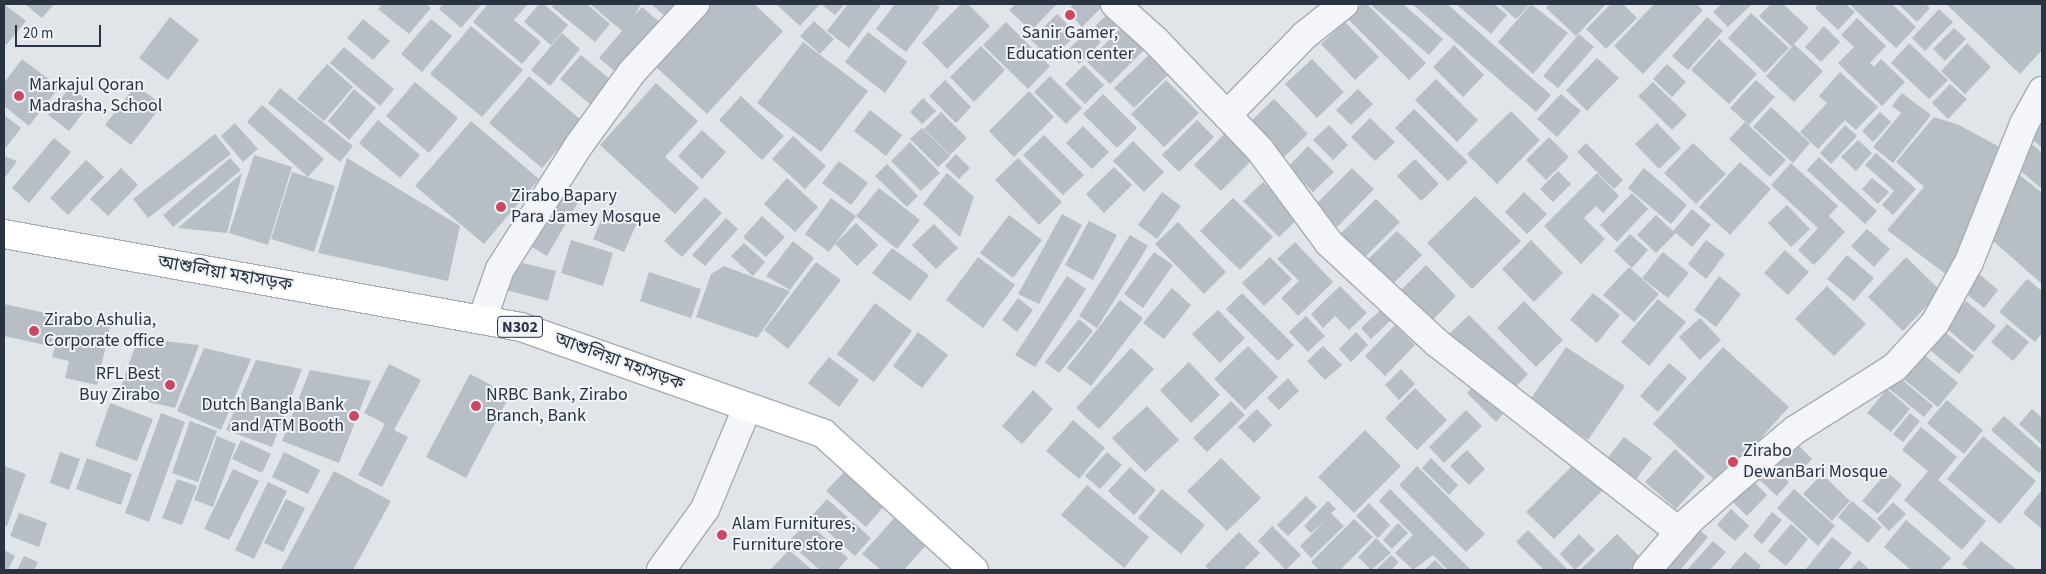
<!DOCTYPE html>
<meta charset="utf-8">
<style>
body{margin:0}
#map{position:relative;width:2046px;height:574px;overflow:hidden;background:#e1e5e9;font-family:"Source Sans 3","Noto Sans Bengali",sans-serif}
div>[style]{position:absolute}
.building>*{inset:0;background:#b8bec6}
.roads{filter:drop-shadow(1px 0 #a6acb3) drop-shadow(-1px 0 #a6acb3) drop-shadow(0 1px #a6acb3) drop-shadow(0 -1px #a6acb3)}
.minor>*{height:28px;margin:-14px;padding:0 14px;transform-origin:14px;border-radius:14px;background:#f4f5f8}
.highway>*{height:28px;margin:-14px;padding:0 14px;transform-origin:14px;border-radius:14px;background:#fff}
.dots>*{width:14px;height:14px;translate:-50% -50%;box-sizing:border-box;border:2px solid #f0f3f7;border-radius:50%}
span{translate:-50% -50%;white-space:nowrap;text-align:center;line-height:1.15;-webkit-text-stroke:4px #f0f3f7;paint-order:stroke}
.shield-label span{padding:1px 4px;background:#f0f3f7;border:1px solid;border-radius:4px;-webkit-text-stroke-width:0}
.shield-label{font-size:16px;color:#293341;font-weight:700}
.poi-label{font-size:18px;color:#293341}
.left{translate:0 -50%;text-align:left}
.right{translate:-100% -50%;text-align:right}
.street-label{font-size:18px;color:#293341}
.frame{position:absolute;inset:0;border:5px solid #293341;pointer-events:none}
.scale{position:absolute;left:15px;top:25px;width:86px;height:22px;box-sizing:border-box;border:2px solid #293341;border-top:0;padding-left:6px;font-size:15px;line-height:18px;white-space:nowrap;color:#293341;-webkit-text-stroke:4px #f0f3f7;paint-order:stroke}
</style>
<div id="map">
<div class="building">
<i style="clip-path:polygon(4px 4px,26px 21px,6px 45px,4px 43px)"></i>
<i style="clip-path:polygon(25px 4px,54px 4px,42px 18px)"></i>
<i style="clip-path:polygon(382px 4px,426px 4px,431px 8px,409px 34px,378px 9px)"></i>
<i style="clip-path:polygon(443px 4px,482px 4px,461px 28px,439px 9px)"></i>
<i style="clip-path:polygon(488px 4px,527px 5px,514px 20px,541px 42px,522px 64px,473px 22px)"></i>
<i style="clip-path:polygon(539px 4px,544px 4px,568px 25px,551px 45px,524px 22px)"></i>
<i style="clip-path:polygon(555px 4px,587px 4px,610px 24px,595px 42px,552px 7px)"></i>
<i style="clip-path:polygon(590px 4px,641px 4px,634px 16px,642px 7px,662px 24px,619px 75px,599px 58px,622px 31px)"></i>
<i style="clip-path:polygon(651px 4px,677px 4px,666px 17px)"></i>
<i style="clip-path:polygon(710px 4px,754px 4px,783px 31px,707px 114px,654px 65px)"></i>
<i style="clip-path:polygon(776px 4px,820px 4px,800px 26px)"></i>
<i style="clip-path:polygon(821px 4px,845px 4px,835px 15px)"></i>
<i style="clip-path:polygon(848px 4px,882px 4px,849px 48px,827px 31px)"></i>
<i style="clip-path:polygon(895px 4px,935px 4px,940px 7px,906px 52px,876px 29px)"></i>
<i style="clip-path:polygon(961px 4px,968px 4px,990px 26px,947px 69px,922px 43px)"></i>
<i style="clip-path:polygon(1016px 4px,1055px 4px,1056px 5px,1031px 31px,1009px 10px)"></i>
<i style="clip-path:polygon(1074px 4px,1102px 4px,1104px 5px,1082px 27px,1067px 11px)"></i>
<i style="clip-path:polygon(1362px 4px,1367px 4px,1426px 63px,1409px 80px,1347px 18px)"></i>
<i style="clip-path:polygon(1370px 4px,1403px 4px,1443px 39px,1429px 55px)"></i>
<i style="clip-path:polygon(1412px 4px,1447px 4px,1551px 95px,1536px 112px)"></i>
<i style="clip-path:polygon(1456px 4px,1494px 4px,1507px 15px,1491px 34px)"></i>
<i style="clip-path:polygon(1499px 4px,1530px 4px,1516px 19px)"></i>
<i style="clip-path:polygon(1531px 4px,1568px 33px,1533px 74px,1498px 42px)"></i>
<i style="clip-path:polygon(1550px 4px,1606px 4px,1576px 36px,1546px 8px)"></i>
<i style="clip-path:polygon(1611px 4px,1623px 4px,1637px 18px,1606px 49px,1586px 29px)"></i>
<i style="clip-path:polygon(1654px 4px,1696px 4px,1703px 10px,1643px 74px,1614px 46px)"></i>
<i style="clip-path:polygon(1722px 4px,1752px 4px,1728px 27px,1713px 12px)"></i>
<i style="clip-path:polygon(1771px 4px,1783px 4px,1809px 28px,1794px 44px,1823px 71px,1794px 102px,1766px 76px,1792px 47px,1759px 16px)"></i>
<i style="clip-path:polygon(1819px 4px,1846px 4px,1855px 12px,1838px 30px,1815px 8px)"></i>
<i style="clip-path:polygon(1849px 4px,1892px 4px,1916px 27px,1896px 48px)"></i>
<i style="clip-path:polygon(1898px 4px,1925px 4px,1930px 8px,1917px 22px)"></i>
<i style="clip-path:polygon(1946px 4px,2042px 4px,2042px 50px,2020px 74px)"></i>
<i style="clip-path:polygon(1114px 8px,1125px 19px,1106px 38px,1095px 26px)"></i>
<i style="clip-path:polygon(1939px 9px,1953px 22px,1925px 51px,1912px 38px)"></i>
<i style="clip-path:polygon(1751px 13px,1789px 48px,1765px 73px,1728px 38px)"></i>
<i style="clip-path:polygon(1057px 14px,1077px 34px,1051px 59px,1031px 40px)"></i>
<i style="clip-path:polygon(170px 17px,199px 40px,168px 80px,139px 58px)"></i>
<i style="clip-path:polygon(1707px 17px,1723px 31px,1688px 70px,1672px 56px)"></i>
<i style="clip-path:polygon(1857px 18px,1886px 46px,1870px 63px,1857px 51px,1874px 67px,1881px 59px,1905px 82px,1882px 106px,1838px 63px,1854px 47px,1841px 35px)"></i>
<i style="clip-path:polygon(363px 19px,390px 41px,373px 60px,347px 38px)"></i>
<i style="clip-path:polygon(431px 19px,452px 36px,422px 72px,401px 54px)"></i>
<i style="clip-path:polygon(814px 21px,834px 39px,820px 54px,800px 36px)"></i>
<i style="clip-path:polygon(1006px 22px,1050px 66px,1028px 89px,983px 45px)"></i>
<i style="clip-path:polygon(1345px 22px,1379px 57px,1355px 80px,1321px 44px)"></i>
<i style="clip-path:polygon(1124px 25px,1147px 47px,1110px 84px,1087px 62px)"></i>
<i style="clip-path:polygon(471px 26px,523px 70px,482px 117px,430px 74px)"></i>
<i style="clip-path:polygon(1824px 26px,1840px 42px,1821px 62px,1805px 47px)"></i>
<i style="clip-path:polygon(1954px 28px,1966px 39px,1945px 61px,1933px 49px)"></i>
<i style="clip-path:polygon(1088px 30px,1101px 42px,1079px 64px,1067px 51px)"></i>
<i style="clip-path:polygon(868px 32px,907px 62px,885px 93px,845px 62px)"></i>
<i style="clip-path:polygon(562px 33px,580px 49px,550px 86px,531px 70px)"></i>
<i style="clip-path:polygon(1579px 34px,1594px 47px,1558px 88px,1543px 76px)"></i>
<i style="clip-path:polygon(1719px 39px,1757px 74px,1729px 104px,1691px 70px)"></i>
<i style="clip-path:polygon(803px 42px,868px 91px,821px 152px,757px 103px)"></i>
<i style="clip-path:polygon(1909px 43px,1948px 80px,1929px 99px,1891px 63px)"></i>
<i style="clip-path:polygon(1967px 43px,1991px 67px,1965px 94px,1941px 71px)"></i>
<i style="clip-path:polygon(1454px 45px,1484px 75px,1463px 97px,1433px 67px)"></i>
<i style="clip-path:polygon(981px 46px,1005px 70px,974px 102px,950px 77px)"></i>
<i style="clip-path:polygon(344px 47px,394px 89px,380px 106px,330px 63px)"></i>
<i style="clip-path:polygon(1152px 52px,1171px 72px,1134px 108px,1114px 88px)"></i>
<i style="clip-path:polygon(581px 55px,612px 81px,591px 105px,560px 79px)"></i>
<i style="clip-path:polygon(1597px 58px,1619px 78px,1587px 111px,1566px 90px)"></i>
<i style="clip-path:polygon(22px 59px,59px 87px,29px 126px,4px 106px,4px 83px)"></i>
<i style="clip-path:polygon(1312px 59px,1344px 92px,1317px 118px,1285px 84px)"></i>
<i style="clip-path:polygon(327px 64px,353px 87px,324px 121px,297px 99px)"></i>
<i style="clip-path:polygon(1667px 64px,1686px 82px,1672px 97px,1653px 79px)"></i>
<i style="clip-path:polygon(1084px 65px,1104px 85px,1085px 104px,1065px 84px)"></i>
<i style="clip-path:polygon(1840px 72px,1878px 107px,1856px 130px,1845px 120px,1818px 149px,1800px 132px,1827px 103px,1819px 96px)"></i>
<i style="clip-path:polygon(529px 76px,582px 121px,542px 168px,489px 123px)"></i>
<i style="clip-path:polygon(1050px 76px,1082px 108px,1066px 124px,1034px 92px)"></i>
<i style="clip-path:polygon(1436px 79px,1478px 120px,1457px 142px,1415px 100px)"></i>
<i style="clip-path:polygon(945px 80px,971px 107px,956px 123px,929px 96px)"></i>
<i style="clip-path:polygon(1166px 80px,1199px 113px,1164px 147px,1131px 114px)"></i>
<i style="clip-path:polygon(1756px 80px,1775px 97px,1749px 125px,1730px 108px)"></i>
<i style="clip-path:polygon(415px 82px,458px 118px,429px 153px,386px 116px)"></i>
<i style="clip-path:polygon(1653px 82px,1687px 115px,1672px 130px,1638px 96px)"></i>
<i style="clip-path:polygon(656px 83px,698px 121px,665px 157px,699px 188px,675px 214px,600px 145px)"></i>
<i style="clip-path:polygon(1950px 84px,1967px 99px,1948px 119px,1932px 103px)"></i>
<i style="clip-path:polygon(136px 85px,162px 105px,131px 145px,105px 125px)"></i>
<i style="clip-path:polygon(70px 87px,91px 103px,69px 131px,48px 115px)"></i>
<i style="clip-path:polygon(280px 88px,353px 146px,340px 162px,268px 103px)"></i>
<i style="clip-path:polygon(354px 89px,376px 108px,349px 140px,328px 121px)"></i>
<i style="clip-path:polygon(1358px 89px,1373px 104px,1351px 125px,1336px 110px)"></i>
<i style="clip-path:polygon(1029px 91px,1054px 117px,1014px 157px,989px 131px)"></i>
<i style="clip-path:polygon(1902px 93px,1931px 115px,1893px 163px,1873px 147px,1901px 113px,1892px 106px)"></i>
<i style="clip-path:polygon(1103px 94px,1137px 128px,1117px 148px,1083px 114px)"></i>
<i style="clip-path:polygon(1561px 94px,1581px 111px,1557px 137px,1537px 119px)"></i>
<i style="clip-path:polygon(741px 96px,784px 136px,762px 160px,719px 120px)"></i>
<i style="clip-path:polygon(923px 98px,936px 111px,922px 124px,910px 112px)"></i>
<i style="clip-path:polygon(1274px 99px,1308px 134px,1284px 157px,1250px 122px)"></i>
<i style="clip-path:polygon(262px 105px,324px 159px,308px 177px,247px 122px)"></i>
<i style="clip-path:polygon(1771px 107px,1810px 143px,1793px 163px,1753px 127px)"></i>
<i style="clip-path:polygon(1414px 109px,1468px 162px,1448px 181px,1395px 128px)"></i>
<i style="clip-path:polygon(870px 110px,902px 135px,886px 156px,854px 131px)"></i>
<i style="clip-path:polygon(1511px 111px,1540px 140px,1497px 184px,1467px 154px)"></i>
<i style="clip-path:polygon(941px 112px,967px 138px,950px 155px,924px 129px)"></i>
<i style="clip-path:polygon(1880px 112px,1891px 122px,1873px 142px,1862px 131px)"></i>
<i style="clip-path:polygon(4px 115px,21px 128px,4px 150px)"></i>
<i style="clip-path:polygon(1934px 117px,1959px 125px,2005px 150px,1951px 278px,1887px 230px,1924px 187px,1896px 162px)"></i>
<i style="clip-path:polygon(2042px 117px,2042px 148px,2027px 135px)"></i>
<i style="clip-path:polygon(1370px 118px,1395px 142px,1375px 161px,1351px 137px)"></i>
<i style="clip-path:polygon(378px 120px,420px 155px,400px 178px,359px 143px)"></i>
<i style="clip-path:polygon(1197px 120px,1214px 137px,1179px 172px,1162px 155px)"></i>
<i style="clip-path:polygon(471px 121px,539px 179px,484px 244px,415px 186px)"></i>
<i style="clip-path:polygon(1745px 122px,1786px 160px,1770px 177px,1729px 139px)"></i>
<i style="clip-path:polygon(235px 123px,258px 149px,243px 162px,221px 136px)"></i>
<i style="clip-path:polygon(1657px 123px,1681px 148px,1659px 169px,1635px 144px)"></i>
<i style="clip-path:polygon(1329px 125px,1348px 145px,1333px 160px,1313px 140px)"></i>
<i style="clip-path:polygon(1845px 125px,1857px 136px,1831px 164px,1820px 153px)"></i>
<i style="clip-path:polygon(1083px 126px,1109px 152px,1092px 169px,1066px 143px)"></i>
<i style="clip-path:polygon(922px 128px,950px 156px,938px 167px,910px 139px)"></i>
<i style="clip-path:polygon(702px 130px,726px 152px,702px 179px,678px 156px)"></i>
<i style="clip-path:polygon(1225px 133px,1252px 160px,1221px 191px,1194px 165px)"></i>
<i style="clip-path:polygon(215px 134px,231px 154px,148px 218px,133px 199px)"></i>
<i style="clip-path:polygon(1044px 135px,1084px 175px,1063px 195px,1023px 155px)"></i>
<i style="clip-path:polygon(793px 136px,826px 166px,805px 189px,772px 159px)"></i>
<i style="clip-path:polygon(1549px 137px,1569px 157px,1546px 180px,1526px 160px)"></i>
<i style="clip-path:polygon(54px 138px,71px 152px,29px 203px,12px 188px)"></i>
<i style="clip-path:polygon(1858px 140px,1872px 153px,1856px 171px,1841px 157px)"></i>
<i style="clip-path:polygon(1133px 141px,1164px 172px,1144px 192px,1113px 161px)"></i>
<i style="clip-path:polygon(910px 142px,940px 173px,921px 191px,891px 161px)"></i>
<i style="clip-path:polygon(1586px 143px,1623px 180px,1614px 189px,1577px 152px)"></i>
<i style="clip-path:polygon(1693px 143px,1726px 174px,1696px 204px,1664px 173px)"></i>
<i style="clip-path:polygon(2033px 145px,2042px 153px,2042px 189px,2015px 166px)"></i>
<i style="clip-path:polygon(1308px 146px,1334px 172px,1313px 192px,1288px 167px)"></i>
<i style="clip-path:polygon(1876px 153px,1916px 189px,1893px 215px,1882px 205px,1894px 191px,1865px 165px)"></i>
<i style="clip-path:polygon(956px 154px,970px 168px,959px 179px,945px 166px)"></i>
<i style="clip-path:polygon(254px 155px,292px 167px,268px 245px,229px 233px)"></i>
<i style="clip-path:polygon(4px 156px,17px 161px,4px 179px)"></i>
<i style="clip-path:polygon(1819px 157px,1877px 211px,1865px 224px,1807px 170px)"></i>
<i style="clip-path:polygon(230px 158px,241px 170px,173px 227px,163px 215px)"></i>
<i style="clip-path:polygon(347px 158px,460px 226px,448px 281px,318px 253px)"></i>
<i style="clip-path:polygon(1018px 158px,1062px 202px,1039px 225px,995px 180px)"></i>
<i style="clip-path:polygon(1415px 159px,1439px 184px,1421px 201px,1397px 176px)"></i>
<i style="clip-path:polygon(86px 160px,104px 177px,68px 215px,50px 198px)"></i>
<i style="clip-path:polygon(839px 161px,868px 183px,851px 205px,822px 183px)"></i>
<i style="clip-path:polygon(1740px 162px,1771px 189px,1730px 235px,1699px 207px)"></i>
<i style="clip-path:polygon(1791px 163px,1838px 206px,1829px 216px,1845px 232px,1814px 265px,1798px 250px,1818px 228px,1771px 185px)"></i>
<i style="clip-path:polygon(887px 164px,918px 196px,907px 207px,875px 176px)"></i>
<i style="clip-path:polygon(1114px 167px,1132px 185px,1104px 213px,1086px 194px)"></i>
<i style="clip-path:polygon(121px 168px,138px 185px,108px 216px,90px 199px)"></i>
<i style="clip-path:polygon(1352px 168px,1374px 189px,1337px 227px,1315px 205px)"></i>
<i style="clip-path:polygon(1644px 168px,1687px 205px,1671px 224px,1628px 188px)"></i>
<i style="clip-path:polygon(1558px 171px,1571px 184px,1553px 202px,1540px 189px)"></i>
<i style="clip-path:polygon(292px 172px,335px 186px,314px 252px,271px 239px)"></i>
<i style="clip-path:polygon(242px 173px,227px 233px,178px 228px)"></i>
<i style="clip-path:polygon(947px 173px,974px 197px,960px 237px,923px 204px)"></i>
<i style="clip-path:polygon(1597px 173px,1619px 196px,1603px 213px,1596px 206px,1584px 218px,1605px 239px,1581px 264px,1544px 226px)"></i>
<i style="clip-path:polygon(2017px 173px,2042px 193px,2042px 284px,1992px 240px)"></i>
<i style="clip-path:polygon(787px 178px,818px 207px,795px 232px,764px 204px)"></i>
<i style="clip-path:polygon(1872px 178px,1889px 192px,1878px 204px,1862px 189px)"></i>
<i style="clip-path:polygon(1263px 182px,1299px 218px,1279px 237px,1243px 201px)"></i>
<i style="clip-path:polygon(562px 188px,580px 199px,547px 256px,529px 245px)"></i>
<i style="clip-path:polygon(879px 188px,920px 220px,897px 249px,856px 216px)"></i>
<i style="clip-path:polygon(1162px 192px,1181px 206px,1157px 239px,1138px 225px)"></i>
<i style="clip-path:polygon(1524px 192px,1547px 214px,1527px 234px,1505px 212px)"></i>
<i style="clip-path:polygon(1632px 193px,1648px 209px,1617px 242px,1600px 225px)"></i>
<i style="clip-path:polygon(1475px 196px,1521px 241px,1472px 289px,1427px 243px)"></i>
<i style="clip-path:polygon(705px 197px,722px 213px,682px 257px,664px 241px)"></i>
<i style="clip-path:polygon(831px 198px,856px 216px,829px 252px,805px 234px)"></i>
<i style="clip-path:polygon(1233px 198px,1273px 237px,1240px 270px,1200px 231px)"></i>
<i style="clip-path:polygon(1376px 199px,1400px 222px,1363px 259px,1339px 235px)"></i>
<i style="clip-path:polygon(1787px 205px,1810px 229px,1791px 247px,1768px 223px)"></i>
<i style="clip-path:polygon(606px 209px,637px 223px,624px 252px,593px 239px)"></i>
<i style="clip-path:polygon(1692px 209px,1711px 225px,1692px 247px,1676px 233px,1656px 253px,1637px 235px,1656px 215px,1673px 231px)"></i>
<i style="clip-path:polygon(1062px 214px,1082px 225px,1039px 304px,1018px 294px)"></i>
<i style="clip-path:polygon(1009px 215px,1042px 240px,1013px 278px,980px 253px)"></i>
<i style="clip-path:polygon(762px 216px,785px 237px,766px 257px,743px 237px)"></i>
<i style="clip-path:polygon(726px 218px,738px 229px,705px 266px,692px 255px)"></i>
<i style="clip-path:polygon(1089px 221px,1117px 235px,1093px 280px,1065px 265px)"></i>
<i style="clip-path:polygon(1178px 222px,1226px 272px,1204px 294px,1155px 244px)"></i>
<i style="clip-path:polygon(856px 223px,878px 245px,857px 266px,835px 244px)"></i>
<i style="clip-path:polygon(934px 224px,958px 248px,936px 269px,912px 245px)"></i>
<i style="clip-path:polygon(1867px 229px,1890px 249px,1874px 267px,1851px 246px)"></i>
<i style="clip-path:polygon(1397px 231px,1422px 255px,1391px 286px,1366px 261px)"></i>
<i style="clip-path:polygon(1630px 234px,1648px 250px,1632px 268px,1614px 251px)"></i>
<i style="clip-path:polygon(1130px 235px,1148px 246px,1097px 328px,1079px 316px)"></i>
<i style="clip-path:polygon(571px 240px,613px 253px,603px 286px,561px 273px)"></i>
<i style="clip-path:polygon(1531px 240px,1563px 273px,1534px 302px,1502px 269px)"></i>
<i style="clip-path:polygon(1706px 240px,1725px 254px,1706px 279px,1688px 264px)"></i>
<i style="clip-path:polygon(793px 241px,814px 258px,790px 290px,766px 276px)"></i>
<i style="clip-path:polygon(1295px 242px,1333px 282px,1298px 316px,1281px 298px,1299px 281px,1277px 259px)"></i>
<i style="clip-path:polygon(744px 243px,765px 262px,753px 276px,731px 256px)"></i>
<i style="clip-path:polygon(892px 248px,929px 275px,910px 301px,872px 273px)"></i>
<i style="clip-path:polygon(1785px 250px,1809px 272px,1788px 295px,1764px 273px)"></i>
<i style="clip-path:polygon(1154px 252px,1173px 265px,1143px 308px,1124px 294px)"></i>
<i style="clip-path:polygon(1663px 252px,1689px 273px,1668px 298px,1642px 278px)"></i>
<i style="clip-path:polygon(1847px 255px,1874px 278px,1854px 301px,1827px 279px)"></i>
<i style="clip-path:polygon(978px 257px,1015px 285px,983px 328px,946px 300px)"></i>
<i style="clip-path:polygon(1270px 257px,1292px 279px,1264px 306px,1242px 283px)"></i>
<i style="clip-path:polygon(1906px 257px,1941px 291px,1903px 331px,1868px 297px)"></i>
<i style="clip-path:polygon(510px 260px,556px 271px,548px 301px,502px 289px)"></i>
<i style="clip-path:polygon(816px 262px,841px 280px,788px 349px,764px 330px)"></i>
<i style="clip-path:polygon(1426px 265px,1456px 296px,1427px 326px,1396px 295px)"></i>
<i style="clip-path:polygon(724px 266px,790px 291px,757px 338px,696px 317px,711px 274px)"></i>
<i style="clip-path:polygon(1629px 267px,1659px 294px,1634px 322px,1603px 295px)"></i>
<i style="clip-path:polygon(649px 272px,701px 289px,691px 318px,640px 301px)"></i>
<i style="clip-path:polygon(1978px 273px,1998px 290px,1984px 308px,1963px 291px)"></i>
<i style="clip-path:polygon(1067px 276px,1086px 289px,1035px 367px,1015px 355px)"></i>
<i style="clip-path:polygon(1719px 276px,1741px 294px,1716px 327px,1694px 310px)"></i>
<i style="clip-path:polygon(2027px 279px,2042px 291px,2042px 333px,2035px 342px,1999px 312px)"></i>
<i style="clip-path:polygon(1340px 286px,1367px 313px,1349px 330px,1335px 316px,1323px 328px,1311px 314px)"></i>
<i style="clip-path:polygon(1827px 286px,1866px 324px,1834px 356px,1795px 319px)"></i>
<i style="clip-path:polygon(1172px 288px,1191px 305px,1164px 339px,1143px 323px)"></i>
<i style="clip-path:polygon(1242px 293px,1294px 345px,1278px 361px,1226px 309px)"></i>
<i style="clip-path:polygon(1593px 293px,1620px 315px,1597px 343px,1570px 320px)"></i>
<i style="clip-path:polygon(1018px 298px,1033px 310px,1017px 332px,1002px 320px)"></i>
<i style="clip-path:polygon(1658px 299px,1686px 322px,1649px 366px,1621px 342px)"></i>
<i style="clip-path:polygon(1120px 300px,1143px 318px,1091px 386px,1067px 368px)"></i>
<i style="clip-path:polygon(1524px 301px,1563px 340px,1536px 367px,1497px 328px)"></i>
<i style="clip-path:polygon(1966px 301px,1996px 326px,1974px 352px,1945px 327px)"></i>
<i style="clip-path:polygon(875px 303px,912px 331px,874px 382px,837px 354px)"></i>
<i style="clip-path:polygon(1388px 303px,1398px 313px,1371px 339px,1361px 328px)"></i>
<i style="clip-path:polygon(4px 304px,110px 327px,97px 385px,65px 378px,69px 361px,52px 357px,55px 347px,4px 336px)"></i>
<i style="clip-path:polygon(1218px 310px,1245px 338px,1220px 363px,1192px 334px)"></i>
<i style="clip-path:polygon(1469px 315px,1528px 374px,1508px 395px,1448px 335px)"></i>
<i style="clip-path:polygon(1306px 316px,1325px 336px,1308px 352px,1289px 332px)"></i>
<i style="clip-path:polygon(1700px 318px,1721px 340px,1700px 360px,1679px 337px)"></i>
<i style="clip-path:polygon(1079px 319px,1093px 331px,1059px 373px,1045px 362px)"></i>
<i style="clip-path:polygon(2007px 324px,2029px 342px,2013px 361px,1991px 342px)"></i>
<i style="clip-path:polygon(1395px 325px,1415px 345px,1385px 376px,1365px 356px)"></i>
<i style="clip-path:polygon(918px 332px,948px 355px,922px 388px,893px 366px)"></i>
<i style="clip-path:polygon(1356px 332px,1368px 345px,1351px 362px,1339px 349px)"></i>
<i style="clip-path:polygon(1945px 332px,1974px 356px,1959px 374px,1930px 350px)"></i>
<i style="clip-path:polygon(138px 338px,199px 345px,175px 408px,118px 395px)"></i>
<i style="clip-path:polygon(1248px 346px,1278px 377px,1245px 410px,1214px 379px)"></i>
<i style="clip-path:polygon(1323px 346px,1342px 365px,1325px 380px,1307px 361px)"></i>
<i style="clip-path:polygon(1566px 347px,1625px 386px,1588px 440px,1530px 400px)"></i>
<i style="clip-path:polygon(1723px 347px,1789px 407px,1719px 484px,1653px 424px)"></i>
<i style="clip-path:polygon(204px 348px,251px 359px,221px 430px,177px 411px)"></i>
<i style="clip-path:polygon(1131px 348px,1154px 369px,1099px 429px,1076px 408px)"></i>
<i style="clip-path:polygon(1921px 352px,1958px 383px,1938px 407px,1901px 377px)"></i>
<i style="clip-path:polygon(829px 357px,859px 380px,839px 407px,808px 383px)"></i>
<i style="clip-path:polygon(256px 360px,302px 369px,272px 447px,226px 430px)"></i>
<i style="clip-path:polygon(1189px 362px,1220px 395px,1191px 423px,1160px 390px)"></i>
<i style="clip-path:polygon(1669px 363px,1687px 378px,1658px 412px,1640px 396px)"></i>
<i style="clip-path:polygon(389px 364px,421px 380px,394px 430px,408px 437px,382px 487px,358px 475px,385px 424px,364px 413px)"></i>
<i style="clip-path:polygon(1401px 369px,1415px 384px,1399px 400px,1385px 385px)"></i>
<i style="clip-path:polygon(310px 370px,371px 381px,339px 463px,282px 441px)"></i>
<i style="clip-path:polygon(470px 374px,510px 395px,466px 478px,426px 457px)"></i>
<i style="clip-path:polygon(1898px 376px,1933px 406px,1924px 417px,1888px 388px)"></i>
<i style="clip-path:polygon(1288px 378px,1299px 391px,1279px 410px,1267px 398px)"></i>
<i style="clip-path:polygon(1475px 385px,1504px 413px,1496px 422px,1467px 393px)"></i>
<i style="clip-path:polygon(1415px 388px,1447px 420px,1417px 450px,1385px 418px)"></i>
<i style="clip-path:polygon(1887px 389px,1910px 409px,1891px 432px,1867px 413px)"></i>
<i style="clip-path:polygon(1033px 390px,1053px 409px,1022px 444px,1002px 426px)"></i>
<i style="clip-path:polygon(1947px 400px,1983px 430px,1964px 454px,1927px 423px)"></i>
<i style="clip-path:polygon(1231px 401px,1245px 415px,1207px 452px,1193px 438px)"></i>
<i style="clip-path:polygon(110px 403px,153px 419px,137px 461px,95px 446px)"></i>
<i style="clip-path:polygon(1147px 406px,1179px 440px,1145px 472px,1112px 438px)"></i>
<i style="clip-path:polygon(1257px 409px,1272px 425px,1254px 443px,1238px 427px)"></i>
<i style="clip-path:polygon(2032px 409px,2042px 418px,2042px 445px,2019px 424px)"></i>
<i style="clip-path:polygon(1466px 410px,1482px 426px,1444px 463px,1429px 447px)"></i>
<i style="clip-path:polygon(161px 413px,185px 422px,149px 522px,125px 513px)"></i>
<i style="clip-path:polygon(1910px 413px,1920px 421px,1903px 442px,1893px 434px)"></i>
<i style="clip-path:polygon(2004px 416px,2042px 450px,2042px 470px,2039px 473px,1991px 430px)"></i>
<i style="clip-path:polygon(1073px 420px,1105px 448px,1079px 479px,1046px 451px)"></i>
<i style="clip-path:polygon(190px 421px,217px 431px,198px 482px,172px 473px)"></i>
<i style="clip-path:polygon(1921px 427px,1957px 457px,1938px 480px,1986px 521px,1962px 550px,1904px 500px,1928px 471px,1902px 450px)"></i>
<i style="clip-path:polygon(1365px 430px,1401px 466px,1354px 513px,1318px 477px)"></i>
<i style="clip-path:polygon(217px 436px,236px 444px,213px 507px,194px 500px)"></i>
<i style="clip-path:polygon(1983px 436px,2036px 481px,2000px 524px,1947px 479px)"></i>
<i style="clip-path:polygon(1624px 437px,1652px 458px,1634px 482px,1606px 460px)"></i>
<i style="clip-path:polygon(241px 440px,271px 454px,262px 473px,232px 459px)"></i>
<i style="clip-path:polygon(1795px 442px,1812px 459px,1793px 479px,1775px 463px)"></i>
<i style="clip-path:polygon(1675px 449px,1705px 477px,1676px 509px,1645px 482px)"></i>
<i style="clip-path:polygon(1467px 450px,1485px 469px,1469px 485px,1450px 466px)"></i>
<i style="clip-path:polygon(60px 452px,80px 459px,69px 490px,50px 483px)"></i>
<i style="clip-path:polygon(284px 452px,320px 470px,308px 494px,272px 477px)"></i>
<i style="clip-path:polygon(1107px 452px,1122px 465px,1100px 489px,1085px 476px)"></i>
<i style="clip-path:polygon(87px 458px,132px 474px,121px 505px,76px 489px)"></i>
<i style="clip-path:polygon(1221px 458px,1261px 498px,1227px 531px,1187px 491px)"></i>
<i style="clip-path:polygon(1431px 458px,1458px 485px,1449px 495px,1422px 468px)"></i>
<i style="clip-path:polygon(1577px 461px,1605px 488px,1554px 539px,1526px 512px)"></i>
<i style="clip-path:polygon(1766px 461px,1789px 482px,1777px 496px,1753px 474px)"></i>
<i style="clip-path:polygon(4px 466px,26px 474px,7px 526px,4px 525px)"></i>
<i style="clip-path:polygon(1417px 466px,1485px 534px,1466px 552px,1399px 485px)"></i>
<i style="clip-path:polygon(1130px 467px,1156px 490px,1134px 515px,1108px 491px)"></i>
<i style="clip-path:polygon(233px 469px,259px 481px,229px 540px,204px 529px)"></i>
<i style="clip-path:polygon(334px 471px,391px 501px,353px 570px,281px 570px)"></i>
<i style="clip-path:polygon(845px 471px,884px 506px,866px 527px,826px 491px)"></i>
<i style="clip-path:polygon(1887px 472px,1902px 485px,1878px 514px,1862px 501px)"></i>
<i style="clip-path:polygon(1822px 474px,1850px 501px,1832px 521px,1803px 494px)"></i>
<i style="clip-path:polygon(177px 479px,197px 486px,182px 525px,162px 518px)"></i>
<i style="clip-path:polygon(1753px 481px,1767px 495px,1747px 516px,1733px 502px)"></i>
<i style="clip-path:polygon(268px 482px,287px 491px,254px 559px,235px 550px)"></i>
<i style="clip-path:polygon(1087px 485px,1149px 537px,1124px 568px,1061px 515px)"></i>
<i style="clip-path:polygon(1162px 489px,1205px 525px,1181px 554px,1138px 518px)"></i>
<i style="clip-path:polygon(1390px 489px,1471px 570px,1448px 570px,1433px 555px,1413px 570px,1395px 553px,1413px 535px,1379px 501px)"></i>
<i style="clip-path:polygon(1794px 489px,1835px 526px,1818px 546px,1777px 508px)"></i>
<i style="clip-path:polygon(2042px 490px,2042px 529px,2023px 513px)"></i>
<i style="clip-path:polygon(1306px 496px,1317px 507px,1288px 536px,1277px 525px)"></i>
<i style="clip-path:polygon(286px 499px,305px 508px,283px 552px,264px 543px)"></i>
<i style="clip-path:polygon(827px 499px,871px 538px,855px 556px,811px 517px)"></i>
<i style="clip-path:polygon(1328px 501px,1336px 509px,1331px 513px,1344px 526px,1311px 558px,1300px 546px,1326px 520px,1311px 533px,1304px 526px)"></i>
<i style="clip-path:polygon(1852px 501px,1882px 527px,1868px 543px,1838px 517px)"></i>
<i style="clip-path:polygon(1893px 502px,1906px 514px,1889px 531px,1877px 519px)"></i>
<i style="clip-path:polygon(1369px 503px,1390px 525px,1378px 538px,1356px 516px)"></i>
<i style="clip-path:polygon(1731px 509px,1749px 526px,1735px 541px,1717px 525px)"></i>
<i style="clip-path:polygon(1772px 512px,1782px 520px,1762px 544px,1753px 536px)"></i>
<i style="clip-path:polygon(19px 513px,47px 523px,39px 547px,10px 536px)"></i>
<i style="clip-path:polygon(897px 515px,928px 543px,904px 570px,881px 570px,862px 554px)"></i>
<i style="clip-path:polygon(1354px 519px,1373px 537px,1340px 570px,1319px 570px,1311px 562px)"></i>
<i style="clip-path:polygon(1906px 520px,1951px 558px,1940px 570px,1911px 570px,1884px 547px)"></i>
<i style="clip-path:polygon(807px 522px,848px 558px,838px 570px,820px 570px,788px 542px)"></i>
<i style="clip-path:polygon(1398px 523px,1408px 533px,1392px 549px,1383px 540px)"></i>
<i style="clip-path:polygon(1791px 524px,1808px 539px,1786px 566px,1768px 551px)"></i>
<i style="clip-path:polygon(1272px 526px,1301px 555px,1286px 570px,1258px 541px)"></i>
<i style="clip-path:polygon(1696px 527px,1708px 537px,1680px 570px,1663px 570px)"></i>
<i style="clip-path:polygon(1528px 530px,1568px 570px,1544px 570px,1516px 542px)"></i>
<i style="clip-path:polygon(1239px 532px,1260px 553px,1243px 570px,1210px 570px,1205px 566px)"></i>
<i style="clip-path:polygon(1579px 534px,1595px 550px,1575px 570px,1560px 554px)"></i>
<i style="clip-path:polygon(1617px 534px,1642px 559px,1630px 570px,1580px 570px)"></i>
<i style="clip-path:polygon(1832px 537px,1852px 553px,1838px 570px,1805px 570px)"></i>
<i style="clip-path:polygon(1376px 538px,1391px 553px,1371px 570px,1358px 557px)"></i>
<i style="clip-path:polygon(1713px 541px,1726px 552px,1710px 570px,1687px 570px)"></i>
<i style="clip-path:polygon(1981px 541px,2017px 570px,1970px 570px,1962px 564px)"></i>
<i style="clip-path:polygon(4px 550px,15px 556px,8px 570px,4px 570px)"></i>
<i style="clip-path:polygon(789px 550px,812px 570px,770px 570px)"></i>
<i style="clip-path:polygon(1745px 552px,1761px 566px,1758px 570px,1729px 570px)"></i>
<i style="clip-path:polygon(1391px 555px,1399px 562px,1391px 570px,1376px 570px)"></i>
<i style="clip-path:polygon(24px 556px,38px 562px,34px 570px,17px 570px)"></i>
<i style="clip-path:polygon(1435px 560px,1445px 570px,1424px 570px)"></i>
<i style="clip-path:polygon(1859px 560px,1870px 570px,1850px 570px)"></i>
</div>
<div class="roads">
<div class="minor">
<i style="left:1115px;top:4px;width:54px;rotate:42deg"></i>
<i style="left:1155px;top:40px;width:152px;rotate:46.3deg"></i>
<i style="left:1260px;top:150px;width:116px;rotate:53.4deg"></i>
<i style="left:1329px;top:243px;width:147px;rotate:42.8deg"></i>
<i style="left:1437px;top:343px;width:308px;rotate:37.9deg"></i>
<i style="left:1227px;top:115px;width:112px;rotate:-45.7deg"></i>
<i style="left:1305px;top:35px;width:50px;rotate:-38.5deg"></i>
<i style="left:482px;top:320px;width:54px;rotate:-70.6deg"></i>
<i style="left:500px;top:269px;width:147px;rotate:-57.5deg"></i>
<i style="left:579px;top:145px;width:90px;rotate:-54deg"></i>
<i style="left:632px;top:72px;width:93px;rotate:-47.2deg"></i>
<i style="left:661px;top:570px;width:75px;rotate:-54.2deg"></i>
<i style="left:705px;top:509px;width:109px;rotate:-67.4deg"></i>
<i style="left:1647px;top:570px;width:66px;rotate:-49.3deg"></i>
<i style="left:1690px;top:520px;width:65px;rotate:-41.3deg"></i>
<i style="left:1739px;top:477px;width:73px;rotate:-40deg"></i>
<i style="left:1795px;top:430px;width:118px;rotate:-32.2deg"></i>
<i style="left:1895px;top:367px;width:59px;rotate:-47.7deg"></i>
<i style="left:1935px;top:323px;width:70px;rotate:-60.9deg"></i>
<i style="left:1969px;top:262px;width:149px;rotate:-68.3deg"></i>
<i style="left:2024px;top:124px;width:38px;rotate:-61deg"></i>
</div>
<div class="highway">
<i style="left:4px;top:234px;width:525px;rotate:10.2deg"></i>
<i style="left:521px;top:327px;width:321px;rotate:19.4deg"></i>
<i style="left:824px;top:434px;width:202px;rotate:42.2deg"></i>
</div>
</div>
<div class="dots">
<i style="left:1070px;top:15px;background:#cc4862"></i>
<i style="left:19px;top:96px;background:#cc4862"></i>
<i style="left:501px;top:207px;background:#cc4862"></i>
<i style="left:34px;top:331px;background:#cc4862"></i>
<i style="left:170px;top:385px;background:#cc4862"></i>
<i style="left:476px;top:406px;background:#cc4862"></i>
<i style="left:354px;top:416px;background:#cc4862"></i>
<i style="left:1733px;top:462px;background:#cc4862"></i>
<i style="left:722px;top:535px;background:#cc4862"></i>
</div>
<div class="shield-label">
<span style="left:520px;top:327px">N302</span>
</div>
<div class="poi-label">
<span style="left:1070px;top:44px">Sanir Gamer,<br>Education center</span>
<span class="left" style="left:29px;top:96px">Markajul Qoran<br>Madrasha, School</span>
<span class="left" style="left:511px;top:207px">Zirabo Bapary<br>Para Jamey Mosque</span>
<span class="left" style="left:44px;top:331px">Zirabo Ashulia,<br>Corporate office</span>
<span class="right" style="left:160px;top:385px">RFL Best<br>Buy Zirabo</span>
<span class="left" style="left:486px;top:406px">NRBC Bank, Zirabo<br>Branch, Bank</span>
<span class="right" style="left:344px;top:416px">Dutch Bangla Bank<br>and ATM Booth</span>
<span class="left" style="left:1743px;top:462px">Zirabo<br>DewanBari Mosque</span>
<span class="left" style="left:732px;top:535px">Alam Furnitures,<br>Furniture store</span>
</div>
<div class="street-label">
<span style="left:225px;top:274px;rotate:10deg">আশুলিয়া মহাসড়ক</span>
<span style="left:619px;top:362px;rotate:20deg">আশুলিয়া মহাসড়ক</span>
</div>
<div class="frame"></div>
<div class="scale">20 m</div>
</div>
